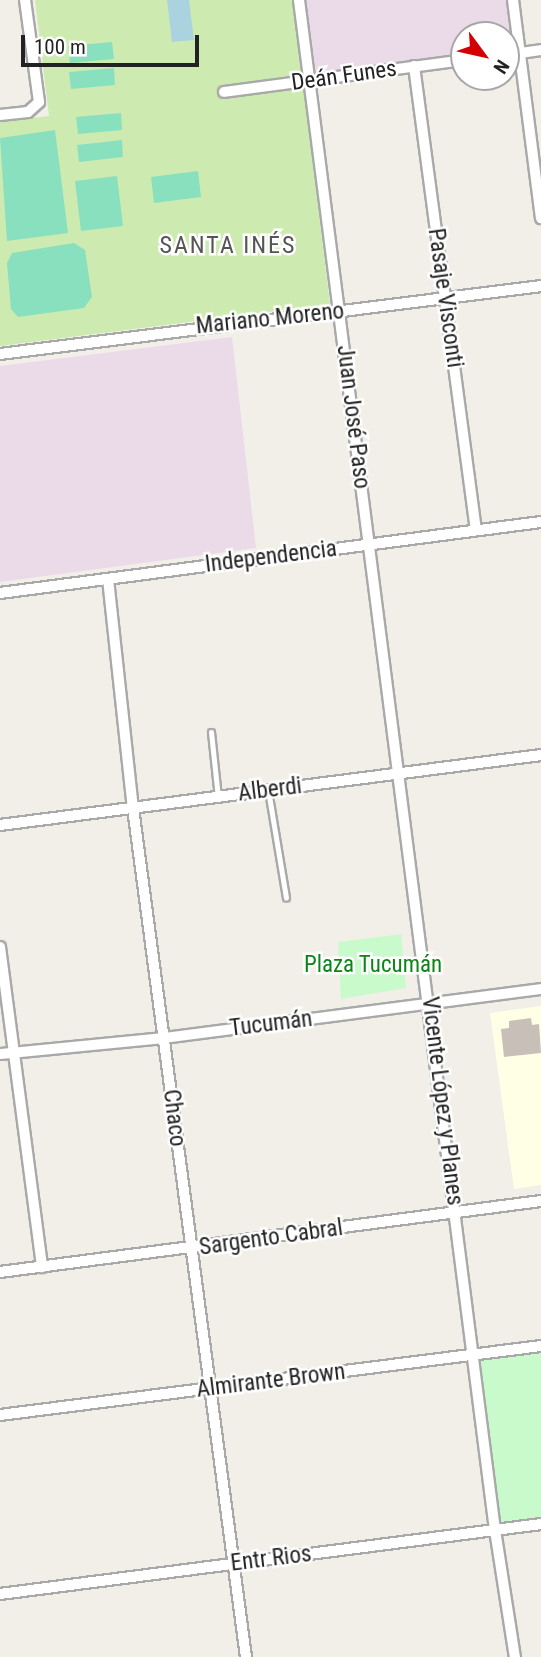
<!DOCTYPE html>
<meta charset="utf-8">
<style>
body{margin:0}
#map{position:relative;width:541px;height:1657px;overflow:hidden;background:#f2efe9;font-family:"Roboto Condensed",sans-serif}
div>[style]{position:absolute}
.industrial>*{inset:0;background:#ebdbe8}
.education>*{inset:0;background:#ffffe5}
.grass>*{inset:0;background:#cdebb0}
.park>*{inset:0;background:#c8facc}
.pitch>*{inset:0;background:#88e0be}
.water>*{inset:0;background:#aad3df}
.building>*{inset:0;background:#c7bfb8}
.roads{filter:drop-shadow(2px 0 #a9a9a9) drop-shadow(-2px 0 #a9a9a9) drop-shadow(0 2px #a9a9a9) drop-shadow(0 -2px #a9a9a9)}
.service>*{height:5px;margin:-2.5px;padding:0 2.5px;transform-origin:2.5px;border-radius:2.5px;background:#fff}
.minor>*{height:10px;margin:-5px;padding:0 5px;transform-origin:5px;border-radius:5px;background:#fff}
span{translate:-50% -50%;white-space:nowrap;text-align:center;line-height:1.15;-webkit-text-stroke:5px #fff;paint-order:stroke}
.street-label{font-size:23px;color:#222}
.park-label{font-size:23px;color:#0c8416}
.neighbourhood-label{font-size:24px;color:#555;letter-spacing:2px}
.north{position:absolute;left:450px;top:21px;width:70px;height:70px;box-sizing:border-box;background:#fff;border:2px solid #a7a7a7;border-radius:50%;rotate:123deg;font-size:19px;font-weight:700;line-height:28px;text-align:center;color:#222}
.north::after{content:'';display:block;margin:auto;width:24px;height:32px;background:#d40000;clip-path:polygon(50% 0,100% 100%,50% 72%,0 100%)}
.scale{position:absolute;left:21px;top:35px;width:178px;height:32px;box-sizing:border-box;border:4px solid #222;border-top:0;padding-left:9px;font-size:21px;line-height:24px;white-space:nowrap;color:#222;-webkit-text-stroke:5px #fff;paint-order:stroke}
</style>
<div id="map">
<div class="industrial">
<i style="clip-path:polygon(305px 0,508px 0,515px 48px,506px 50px,506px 35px,464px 35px,464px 55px,316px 74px)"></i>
<i style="clip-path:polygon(232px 337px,256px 548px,0 582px,0 366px)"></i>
</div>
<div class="education">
<i style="clip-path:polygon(541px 1006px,541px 1185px,514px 1189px,490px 1013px)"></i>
</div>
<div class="grass">
<i style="clip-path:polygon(35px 0,293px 0,330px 304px,0 346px,0 122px,49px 116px)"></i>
</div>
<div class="park">
<i style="clip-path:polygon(401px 934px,406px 988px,341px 999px,338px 942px)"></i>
<i style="clip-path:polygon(541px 1346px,541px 1524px,495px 1530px,474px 1355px)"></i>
</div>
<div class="pitch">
<i style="clip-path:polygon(112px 42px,114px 59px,70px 63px,68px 46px)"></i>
<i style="clip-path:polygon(114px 68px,115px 85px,71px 89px,69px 72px)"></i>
<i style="clip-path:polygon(121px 113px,122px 130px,78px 134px,76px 117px)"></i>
<i style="clip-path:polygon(55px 130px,68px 233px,7px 241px,0 138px)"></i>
<i style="clip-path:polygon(122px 140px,123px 157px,79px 162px,77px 145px)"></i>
<i style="clip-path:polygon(198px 171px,201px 197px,154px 203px,151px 177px)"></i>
<i style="clip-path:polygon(117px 176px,123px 226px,81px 231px,75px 181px)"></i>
<i style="clip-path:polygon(74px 243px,85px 250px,92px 297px,84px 308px,18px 317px,11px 309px,7px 263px,12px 253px)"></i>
</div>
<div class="water">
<i style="clip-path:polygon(167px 0,189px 0,194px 40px,172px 42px)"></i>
</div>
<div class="building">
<i style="clip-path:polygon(531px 1018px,532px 1025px,539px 1024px,541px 1053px,504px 1057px,501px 1029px,509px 1028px,509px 1021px)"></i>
</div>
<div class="roads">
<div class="service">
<i style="left:211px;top:732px;width:65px;rotate:83.9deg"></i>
<i style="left:268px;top:790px;width:109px;rotate:80.5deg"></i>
</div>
<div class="minor">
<i style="left:299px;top:0;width:1543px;rotate:82.7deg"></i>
<i style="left:495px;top:1530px;width:129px;rotate:81.1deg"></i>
<i style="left:513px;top:0;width:220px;rotate:82.7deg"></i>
<i style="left:506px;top:55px;width:35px;rotate:-8deg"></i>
<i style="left:414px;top:66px;width:468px;rotate:82.4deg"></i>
<i style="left:224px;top:92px;width:242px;rotate:-7.6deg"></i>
<i style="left:0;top:115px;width:28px;rotate:-6deg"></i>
<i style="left:28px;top:112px;width:15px;rotate:-42deg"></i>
<i style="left:39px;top:102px;width:103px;rotate:-97.8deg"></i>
<i style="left:0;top:354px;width:545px;rotate:-7.16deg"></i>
<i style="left:108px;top:579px;width:230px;rotate:83.8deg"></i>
<i style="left:133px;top:808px;width:856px;rotate:82.42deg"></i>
<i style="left:0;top:593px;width:546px;rotate:-7.48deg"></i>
<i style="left:0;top:825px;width:546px;rotate:-7.37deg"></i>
<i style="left:0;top:947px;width:323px;rotate:82.5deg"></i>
<i style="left:0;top:1054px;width:165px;rotate:-5.6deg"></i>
<i style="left:164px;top:1038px;width:380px;rotate:-7.4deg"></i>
<i style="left:0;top:1272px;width:546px;rotate:-7.48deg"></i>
<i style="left:0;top:1415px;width:545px;rotate:-7.27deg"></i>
<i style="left:0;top:1594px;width:546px;rotate:-7.37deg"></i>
</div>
</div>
<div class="street-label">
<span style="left:344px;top:76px;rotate:-8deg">Deán Funes</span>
<span style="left:445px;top:298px;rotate:82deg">Pasaje Visconti</span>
<span style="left:270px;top:319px;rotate:-6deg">Mariano Moreno</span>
<span style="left:353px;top:417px;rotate:83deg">Juan José Paso</span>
<span style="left:271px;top:557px;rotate:-7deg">Independencia</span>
<span style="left:270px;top:790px;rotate:-7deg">Alberdi</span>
<span style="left:271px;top:1024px;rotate:-7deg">Tucumán</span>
<span style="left:442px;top:1101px;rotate:83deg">Vicente López y Planes</span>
<span style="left:174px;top:1118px;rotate:83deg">Chaco</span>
<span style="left:271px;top:1238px;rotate:-8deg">Sargento Cabral</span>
<span style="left:271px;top:1381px;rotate:-7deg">Almirante Brown</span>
<span style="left:271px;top:1559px;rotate:-7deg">Entr Rios</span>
</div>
<div class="park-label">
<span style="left:373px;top:965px">Plaza Tucumán</span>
</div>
<div class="neighbourhood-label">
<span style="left:228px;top:246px">SANTA INÉS</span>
</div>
<div class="north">N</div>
<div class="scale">100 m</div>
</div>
